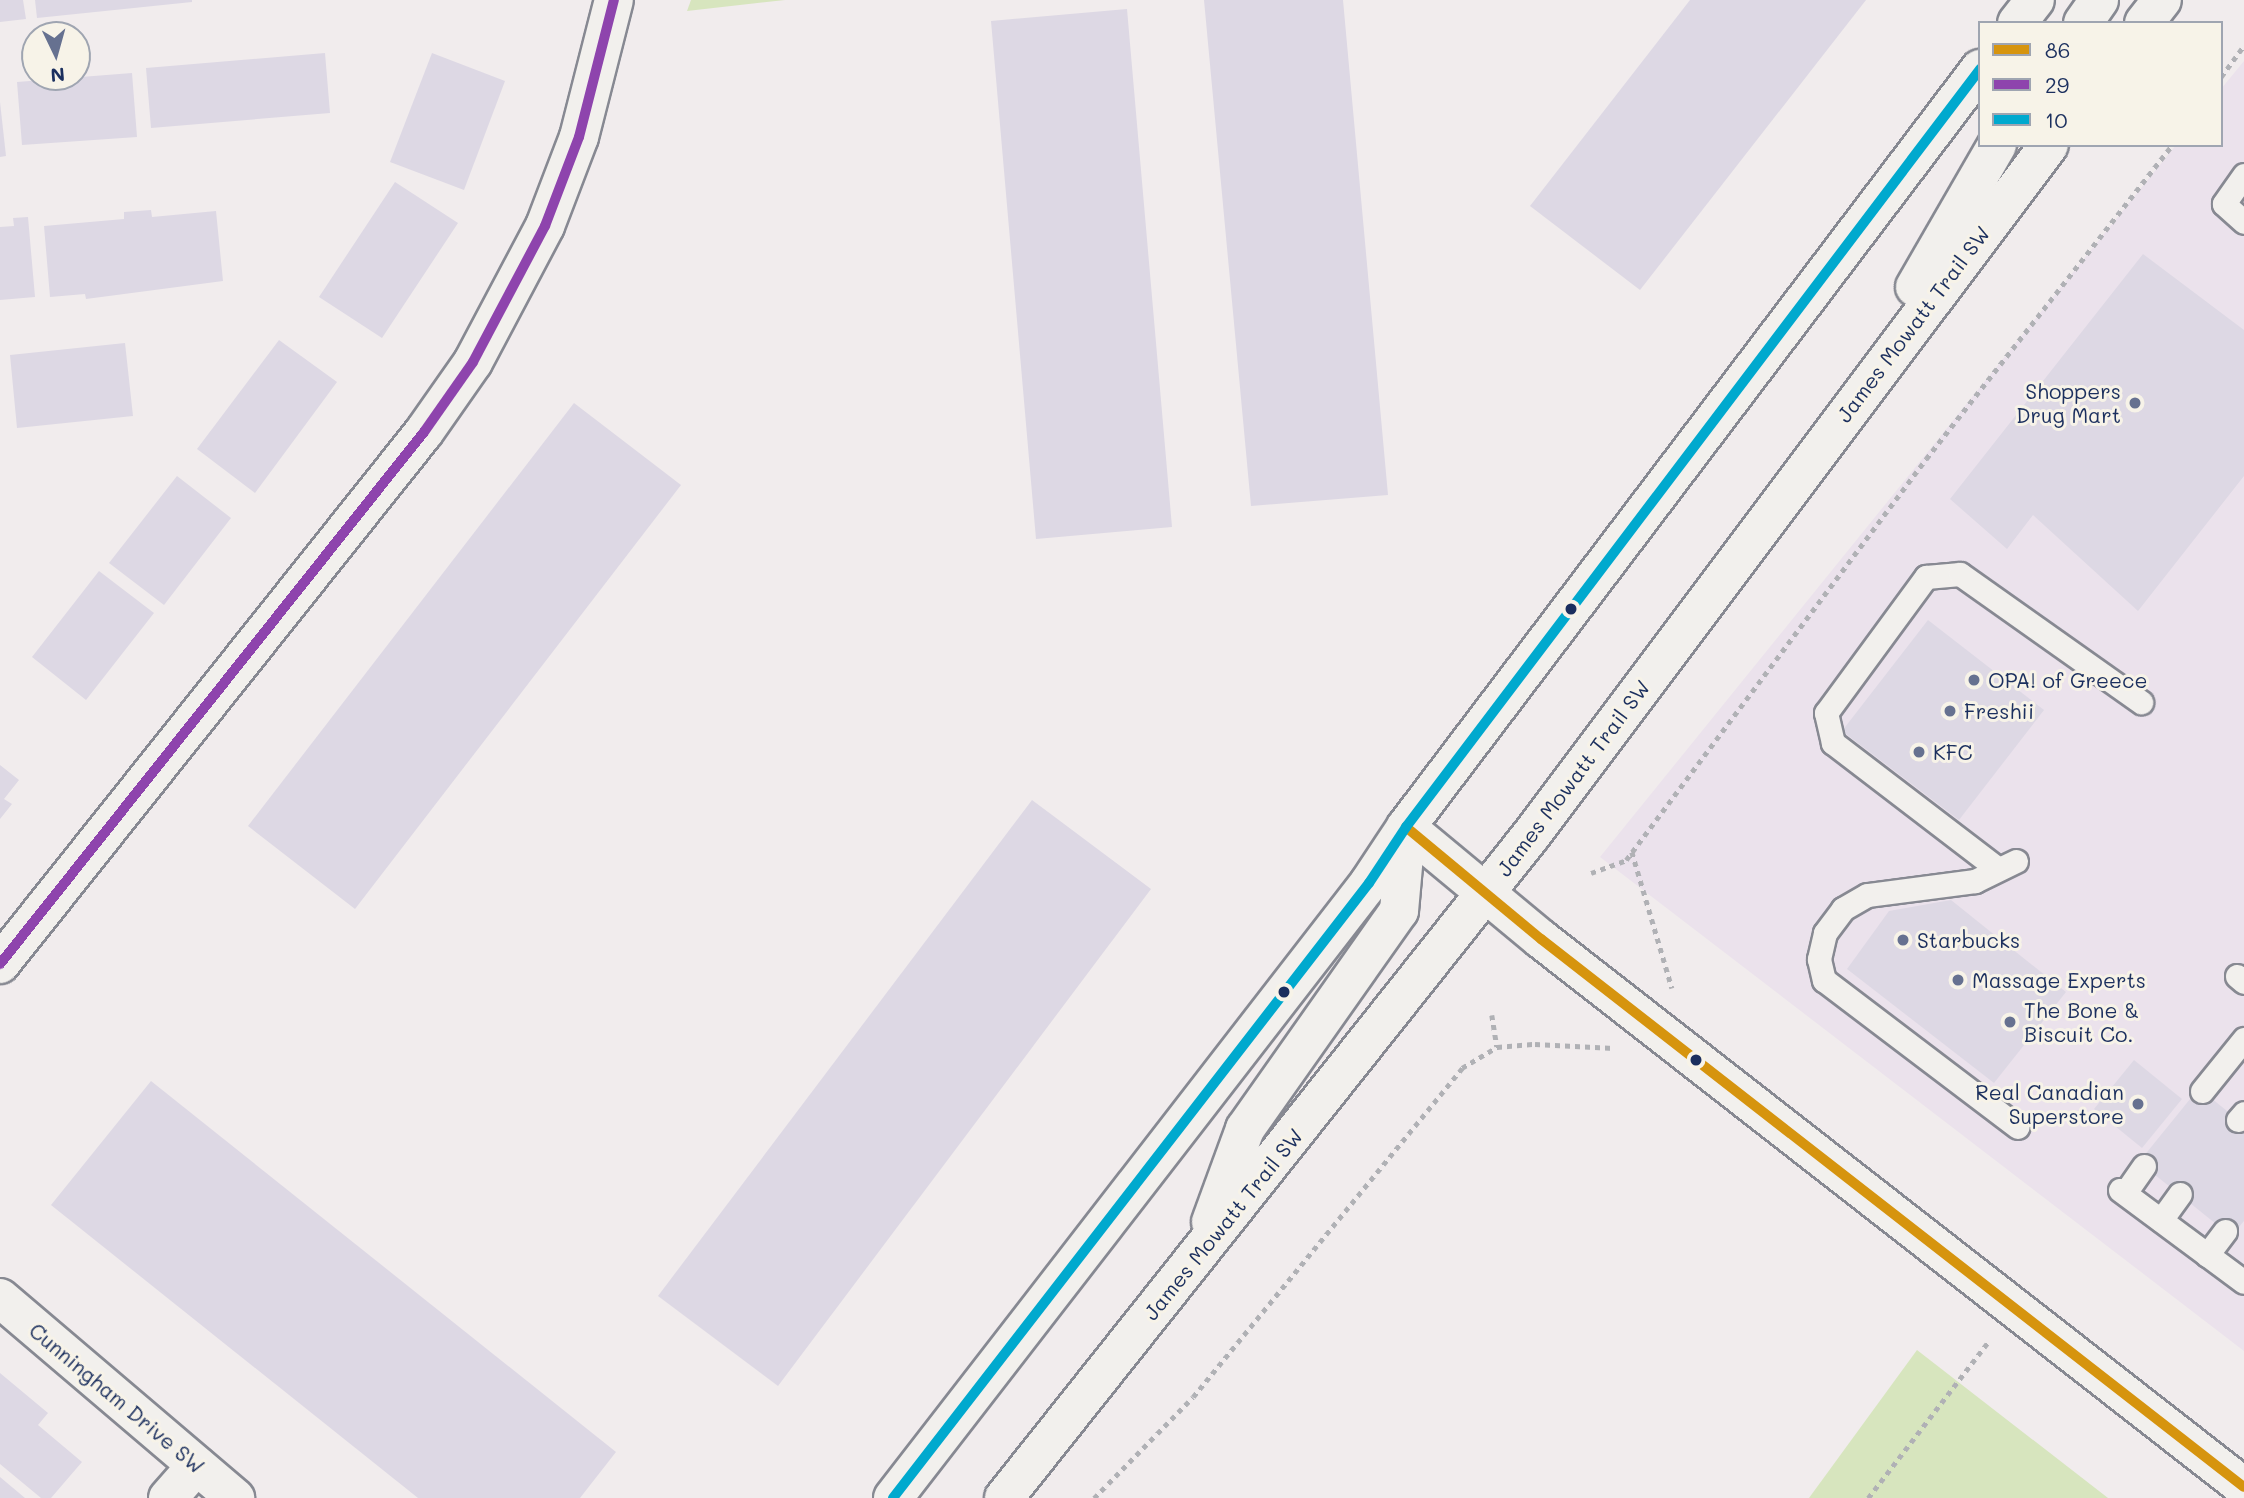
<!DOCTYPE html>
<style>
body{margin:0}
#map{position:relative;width:2244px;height:1498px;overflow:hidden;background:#f1eced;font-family:Mali,sans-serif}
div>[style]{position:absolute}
.built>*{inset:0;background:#ebe2ec}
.green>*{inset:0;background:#d7e5be}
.building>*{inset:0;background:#ddd8e4}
.path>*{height:4.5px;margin-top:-2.25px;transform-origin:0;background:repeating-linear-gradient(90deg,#b0b1b5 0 5px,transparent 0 10px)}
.roads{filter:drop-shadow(2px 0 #878992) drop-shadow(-2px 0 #878992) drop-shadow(0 2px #878992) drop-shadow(0 -2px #878992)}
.service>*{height:23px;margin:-11.5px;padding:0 11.5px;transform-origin:11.5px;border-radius:11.5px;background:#f2f0ed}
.minor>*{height:38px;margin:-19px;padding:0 19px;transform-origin:19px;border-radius:19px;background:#f2f0ed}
.tertiary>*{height:38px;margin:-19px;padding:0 19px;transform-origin:19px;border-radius:19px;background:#f2f0ed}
.secondary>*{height:38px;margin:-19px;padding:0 19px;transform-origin:19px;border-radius:19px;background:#f2f0ed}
.bus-1>*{height:10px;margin:-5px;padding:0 5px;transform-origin:5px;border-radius:5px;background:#d6940e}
.bus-2>*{height:10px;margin:-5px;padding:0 5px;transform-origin:5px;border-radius:5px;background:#8e44ad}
.bus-3>*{height:10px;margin:-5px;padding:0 5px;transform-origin:5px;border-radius:5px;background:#00a9ce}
.dots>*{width:19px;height:19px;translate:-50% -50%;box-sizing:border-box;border:4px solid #f7f3e8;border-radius:50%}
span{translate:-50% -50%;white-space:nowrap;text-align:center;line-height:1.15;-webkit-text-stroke:6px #f7f3e8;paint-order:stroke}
.street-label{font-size:21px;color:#1b2f5e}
.poi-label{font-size:21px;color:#1b2f5e}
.right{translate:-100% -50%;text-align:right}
.left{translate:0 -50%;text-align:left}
.legend{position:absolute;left:1978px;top:21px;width:245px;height:126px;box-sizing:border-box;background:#f7f3e8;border:2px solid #9fa5b1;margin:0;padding:9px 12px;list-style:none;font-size:21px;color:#1b2f5e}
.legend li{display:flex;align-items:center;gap:14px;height:35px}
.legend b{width:35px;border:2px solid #9fa5b1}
.north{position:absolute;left:21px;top:21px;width:70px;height:70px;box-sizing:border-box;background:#f7f3e8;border:2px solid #9fa5b1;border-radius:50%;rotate:175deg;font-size:19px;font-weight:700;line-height:28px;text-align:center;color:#1b2f5e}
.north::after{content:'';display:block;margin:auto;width:24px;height:32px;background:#667190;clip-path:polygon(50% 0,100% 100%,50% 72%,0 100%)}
</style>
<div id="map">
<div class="built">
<i style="clip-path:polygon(2244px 61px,2244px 1351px,1600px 857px,2176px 145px,2221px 145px,2221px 89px)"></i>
</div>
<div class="green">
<i style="clip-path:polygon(691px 0,785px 0,687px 11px)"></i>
<i style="clip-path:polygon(1917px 1350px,2108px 1498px,1809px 1498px)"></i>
</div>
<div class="building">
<i style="clip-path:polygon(0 0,23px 0,26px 19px,0 22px)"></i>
<i style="clip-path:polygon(35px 0,192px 0,192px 2px,37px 18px)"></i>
<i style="clip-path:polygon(1204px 0,1343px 0,1388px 495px,1251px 506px)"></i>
<i style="clip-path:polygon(1690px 0,1866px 0,1640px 290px,1530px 206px)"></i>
<i style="clip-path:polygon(1127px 9px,1172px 527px,1036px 539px,991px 21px)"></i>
<i style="clip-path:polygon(325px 53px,330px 113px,151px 128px,146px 68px)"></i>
<i style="clip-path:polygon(432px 53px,505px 81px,464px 190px,390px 162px)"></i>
<i style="clip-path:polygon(132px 73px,137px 137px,22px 145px,17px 82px)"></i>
<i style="clip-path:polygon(0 102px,6px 156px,0 157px)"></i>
<i style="clip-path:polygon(395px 182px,458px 223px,382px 338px,319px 297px)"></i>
<i style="clip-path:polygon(151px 210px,152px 217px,216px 211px,223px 281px,86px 299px,85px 294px,50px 297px,44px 226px,124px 219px,124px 212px)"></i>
<i style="clip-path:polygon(28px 217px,35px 297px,0 300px,0 227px,14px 226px,13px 218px)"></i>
<i style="clip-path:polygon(2143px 254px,2244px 330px,2244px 476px,2138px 611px,2033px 515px,2007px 549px,1950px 499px)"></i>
<i style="clip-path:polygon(279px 340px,337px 382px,255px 493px,197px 449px)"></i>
<i style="clip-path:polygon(125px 343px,133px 416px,17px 428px,10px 355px)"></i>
<i style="clip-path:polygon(574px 403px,681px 485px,355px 909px,248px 826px)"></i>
<i style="clip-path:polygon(177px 476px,231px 518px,164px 605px,109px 563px)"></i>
<i style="clip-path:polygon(99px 571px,154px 613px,86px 700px,32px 657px)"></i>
<i style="clip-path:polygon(1928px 620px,2044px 710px,1959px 820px,1842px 731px)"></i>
<i style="clip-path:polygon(0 765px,19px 780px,4px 799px,12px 804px,0 819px)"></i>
<i style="clip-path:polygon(1032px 800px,1151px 889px,778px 1386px,658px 1296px)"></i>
<i style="clip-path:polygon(1951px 900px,2066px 992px,1994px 1083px,1847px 969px,1889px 911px)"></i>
<i style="clip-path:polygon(2134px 1060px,2182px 1099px,2142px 1148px,2094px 1109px)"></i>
<i style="clip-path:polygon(151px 1081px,616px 1452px,580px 1498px,418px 1498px,51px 1205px)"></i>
<i style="clip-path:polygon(2199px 1088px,2244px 1125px,2244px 1221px,2231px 1236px,2139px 1162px)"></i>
<i style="clip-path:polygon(0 1373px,48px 1413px,38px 1425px,82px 1462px,51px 1498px,41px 1498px,0 1464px)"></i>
<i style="clip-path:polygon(0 1477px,25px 1498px,0 1498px)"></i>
</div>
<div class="path">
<i style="left:2221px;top:77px;width:39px;rotate:-54deg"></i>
<i style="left:1632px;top:852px;width:142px;rotate:73.6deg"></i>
<i style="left:1591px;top:873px;width:37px;rotate:-20deg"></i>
<i style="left:1626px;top:860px;width:501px;rotate:-53.2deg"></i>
<i style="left:1926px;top:459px;width:399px;rotate:-51.9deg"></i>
<i style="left:1492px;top:1015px;width:32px;rotate:81deg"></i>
<i style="left:1094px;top:1498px;width:141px;rotate:-45.6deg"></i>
<i style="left:1193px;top:1397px;width:425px;rotate:-50.7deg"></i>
<i style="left:1462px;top:1068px;width:41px;rotate:-31deg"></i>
<i style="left:1497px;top:1047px;width:38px;rotate:-5deg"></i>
<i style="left:1535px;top:1044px;width:79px;rotate:2.9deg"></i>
<i style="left:1868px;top:1498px;width:198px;rotate:-52.4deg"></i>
</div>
<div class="roads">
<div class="service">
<i style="left:2244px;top:175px;width:35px;rotate:125deg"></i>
<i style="left:2224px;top:204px;width:27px;rotate:42deg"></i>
<i style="left:2016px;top:861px;width:46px;rotate:154deg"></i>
<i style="left:1975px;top:881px;width:109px;rotate:172.6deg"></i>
<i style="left:1867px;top:895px;width:28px;rotate:150deg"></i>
<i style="left:1843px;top:909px;width:30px;rotate:127deg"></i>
<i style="left:1825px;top:933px;width:27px;rotate:103deg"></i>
<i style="left:1819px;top:959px;width:22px;rotate:77deg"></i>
<i style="left:1824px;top:980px;width:243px;rotate:37.2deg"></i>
<i style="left:1998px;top:869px;width:208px;rotate:-142.6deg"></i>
<i style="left:1833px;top:743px;width:31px;rotate:-103deg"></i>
<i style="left:1826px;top:713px;width:169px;rotate:-53.7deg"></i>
<i style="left:1926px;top:577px;width:34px;rotate:-5deg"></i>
<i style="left:1960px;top:574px;width:222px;rotate:35.3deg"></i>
<i style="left:2237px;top:976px;width:9px;rotate:41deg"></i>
<i style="left:2202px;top:1091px;width:67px;rotate:-51.1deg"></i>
<i style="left:2238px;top:1120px;width:9px;rotate:-49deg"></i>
<i style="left:2120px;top:1190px;width:154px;rotate:36.6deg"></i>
<i style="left:2125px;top:1193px;width:33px;rotate:-55deg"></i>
<i style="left:2161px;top:1220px;width:32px;rotate:-54deg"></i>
<i style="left:2207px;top:1255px;width:30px;rotate:-53deg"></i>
</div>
<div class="minor">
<i style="left:168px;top:1498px;width:43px;rotate:-48.8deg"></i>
</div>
<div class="tertiary">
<i style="left:1406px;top:827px;width:175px;rotate:39.7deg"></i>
<i style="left:1541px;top:939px;width:891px;rotate:37.94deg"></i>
<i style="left:0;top:964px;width:680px;rotate:-51.45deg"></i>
<i style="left:424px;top:432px;width:85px;rotate:-55deg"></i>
<i style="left:473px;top:362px;width:154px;rotate:-62.1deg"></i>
<i style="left:545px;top:226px;width:95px;rotate:-69.1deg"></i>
<i style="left:579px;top:137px;width:141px;rotate:-75.7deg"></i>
<i style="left:0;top:1298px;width:309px;rotate:40.4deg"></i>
</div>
<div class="secondary">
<i style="left:2017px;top:23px;width:29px;rotate:-52deg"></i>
<i style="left:2083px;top:23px;width:28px;rotate:-55deg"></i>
<i style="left:2144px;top:23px;width:29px;rotate:-52deg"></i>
<i style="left:1915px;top:287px;width:164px;rotate:-60deg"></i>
<i style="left:1211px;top:1222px;width:99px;rotate:-69.9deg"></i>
<i style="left:1245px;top:1129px;width:267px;rotate:-54.8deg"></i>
<i style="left:1399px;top:911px;width:78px;rotate:-84.9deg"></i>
<i style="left:893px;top:1498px;width:778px;rotate:-52.26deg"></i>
<i style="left:1369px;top:883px;width:67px;rotate:-56.5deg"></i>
<i style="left:1406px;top:827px;width:951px;rotate:-52.86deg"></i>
<i style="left:1004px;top:1498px;width:848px;rotate:-51.51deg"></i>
<i style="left:1532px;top:834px;width:861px;rotate:-53.12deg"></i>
</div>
</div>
<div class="bus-1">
<i style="left:1406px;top:827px;width:175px;rotate:39.7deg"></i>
<i style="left:1541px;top:939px;width:891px;rotate:37.94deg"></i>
</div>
<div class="bus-2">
<i style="left:0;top:964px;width:680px;rotate:-51.45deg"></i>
<i style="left:424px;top:432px;width:85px;rotate:-55deg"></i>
<i style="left:473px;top:362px;width:154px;rotate:-62.1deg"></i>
<i style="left:545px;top:226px;width:95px;rotate:-69.1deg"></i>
<i style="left:579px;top:137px;width:141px;rotate:-75.7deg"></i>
</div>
<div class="bus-3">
<i style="left:893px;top:1498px;width:778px;rotate:-52.26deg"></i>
<i style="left:1369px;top:883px;width:67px;rotate:-56.5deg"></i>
<i style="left:1406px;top:827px;width:951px;rotate:-52.86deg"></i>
</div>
<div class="dots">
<i style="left:2135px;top:403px;background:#667190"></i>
<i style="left:1571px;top:609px;background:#1b2f5e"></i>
<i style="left:1974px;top:680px;background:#667190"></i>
<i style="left:1950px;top:711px;background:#667190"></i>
<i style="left:1919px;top:752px;background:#667190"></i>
<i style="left:1903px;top:940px;background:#667190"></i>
<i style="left:1958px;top:980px;background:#667190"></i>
<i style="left:1284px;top:992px;background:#1b2f5e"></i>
<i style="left:2010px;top:1022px;background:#667190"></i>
<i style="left:1696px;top:1060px;background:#1b2f5e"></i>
<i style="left:2138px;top:1104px;background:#667190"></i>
</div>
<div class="street-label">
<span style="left:1913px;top:324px;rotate:-53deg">James Mowatt Trail SW</span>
<span style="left:1573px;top:778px;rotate:-53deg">James Mowatt Trail SW</span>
<span style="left:1223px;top:1224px;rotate:-51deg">James Mowatt Trail SW</span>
<span style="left:117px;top:1398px;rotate:40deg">Cunningham Drive SW</span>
</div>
<div class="poi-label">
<span class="right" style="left:2121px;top:403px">Shoppers<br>Drug Mart</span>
<span class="left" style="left:1988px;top:680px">OPA! of Greece</span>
<span class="left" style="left:1964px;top:711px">Freshii</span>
<span class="left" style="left:1933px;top:752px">KFC</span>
<span class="left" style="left:1917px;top:940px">Starbucks</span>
<span class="left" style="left:1972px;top:980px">Massage Experts</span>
<span class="left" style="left:2024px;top:1022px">The Bone &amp;<br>Biscuit Co.</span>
<span class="right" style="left:2124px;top:1104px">Real Canadian<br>Superstore</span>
</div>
<ul class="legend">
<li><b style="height:9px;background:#d6940e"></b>86</li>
<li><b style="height:9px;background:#8e44ad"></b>29</li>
<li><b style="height:9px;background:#00a9ce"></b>10</li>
</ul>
<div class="north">N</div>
</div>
